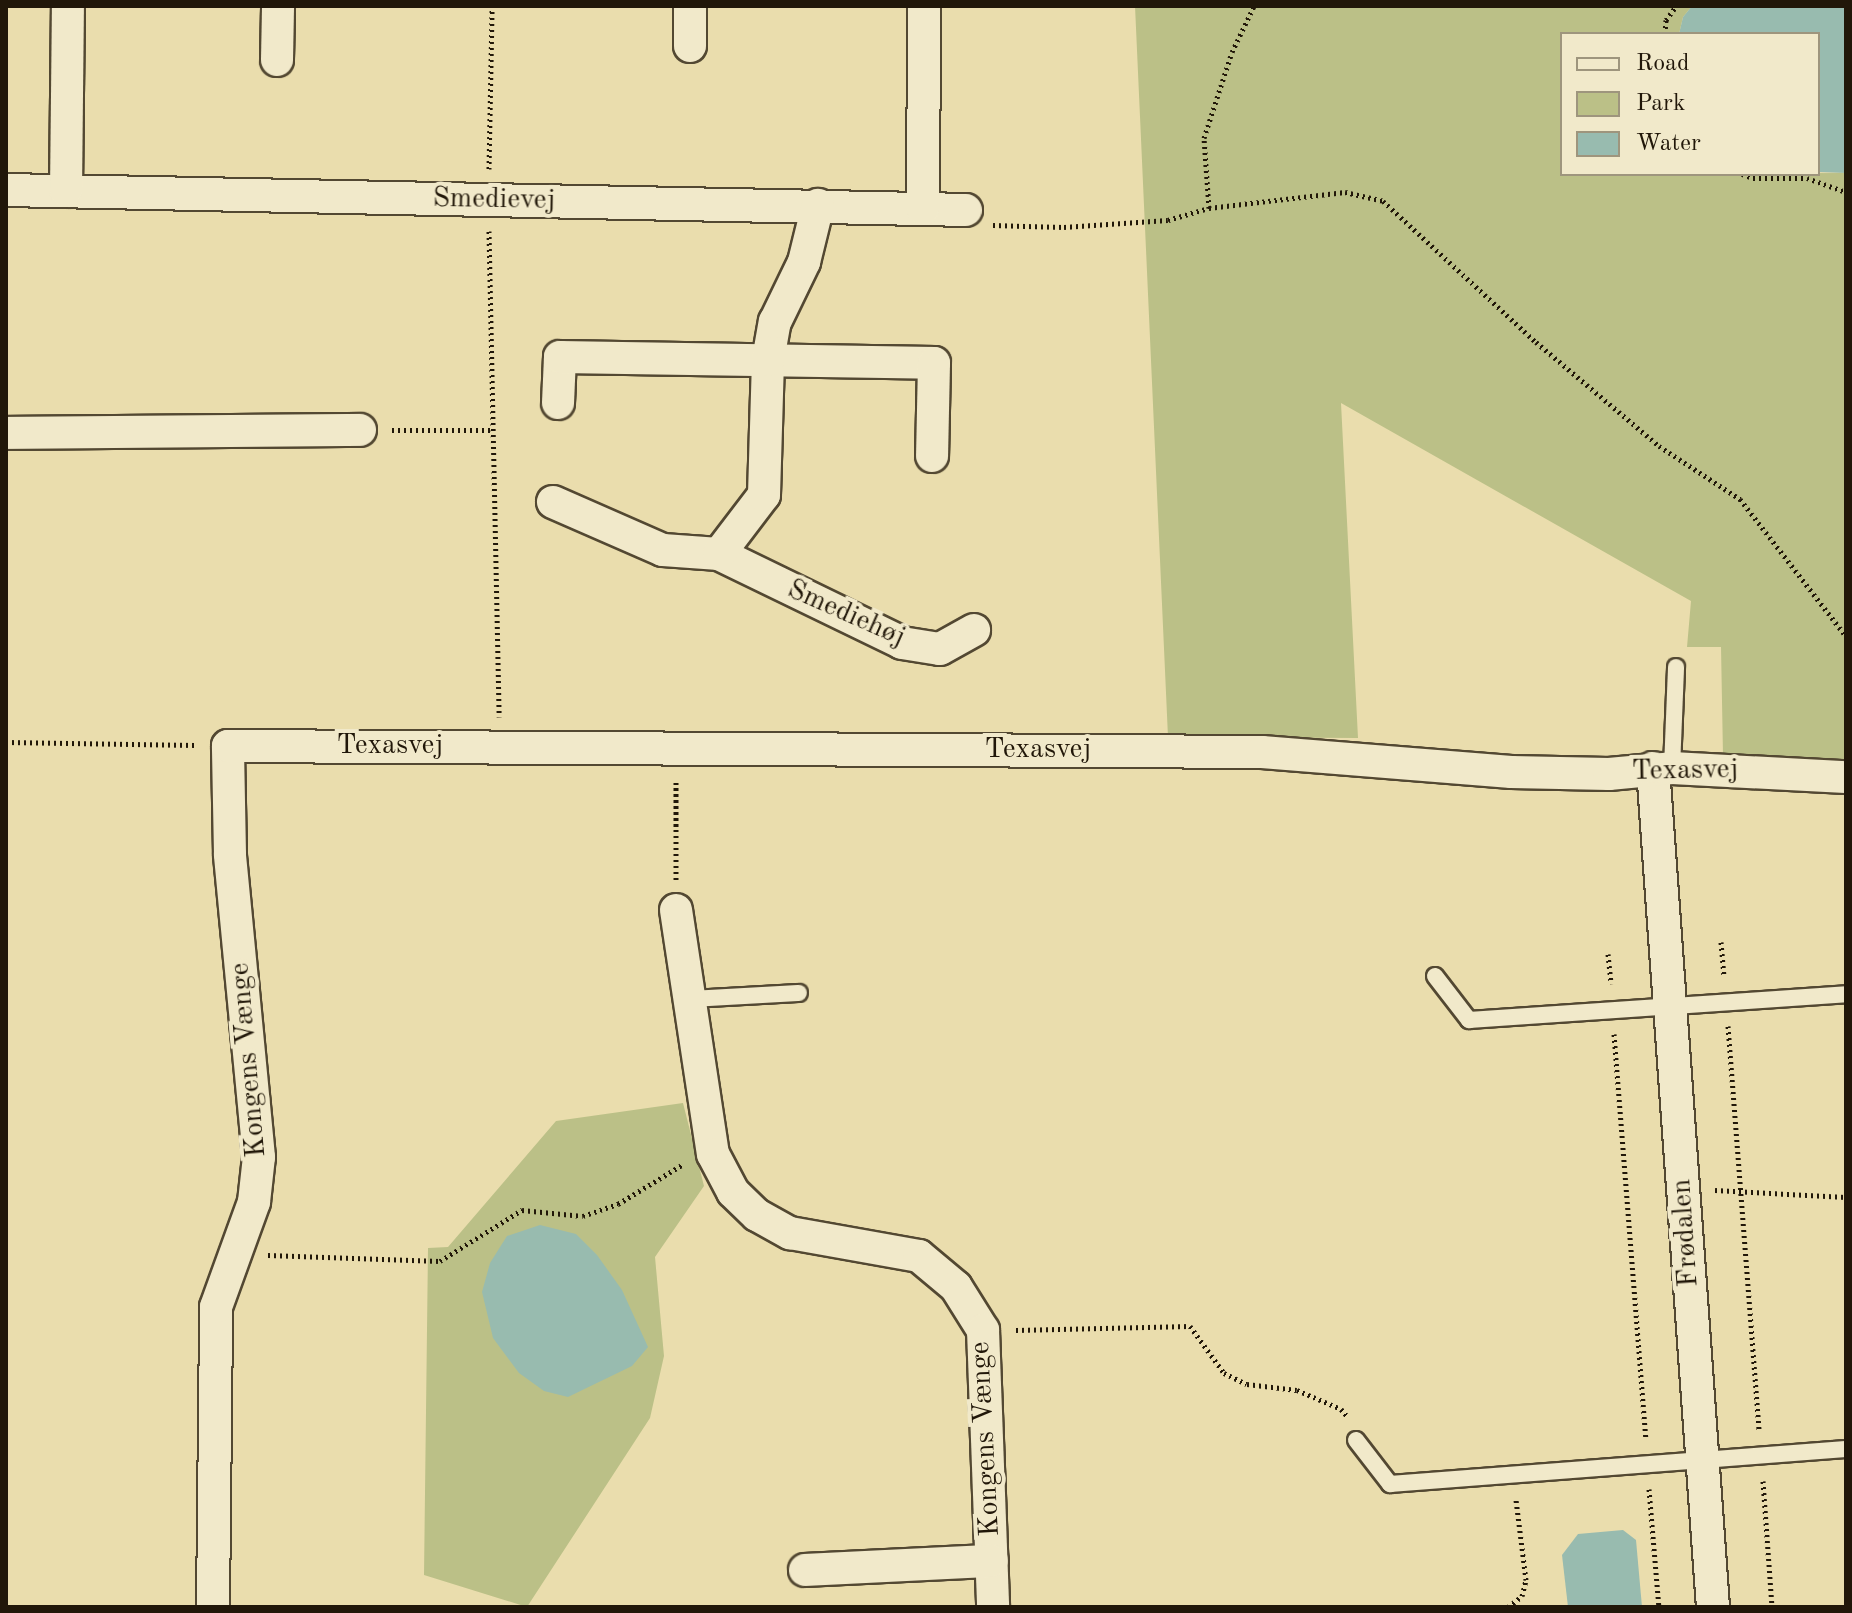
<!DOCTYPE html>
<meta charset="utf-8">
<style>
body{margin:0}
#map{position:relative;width:1852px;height:1613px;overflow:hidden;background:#eaddad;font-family:"Old Standard TT",serif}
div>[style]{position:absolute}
.green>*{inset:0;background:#bbc087}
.water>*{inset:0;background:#98bbaf}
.path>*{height:5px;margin-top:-2.5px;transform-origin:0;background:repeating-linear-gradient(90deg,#211709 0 2px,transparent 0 6px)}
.roads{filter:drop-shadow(2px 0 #534832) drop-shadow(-2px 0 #534832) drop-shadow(0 2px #534832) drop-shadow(0 -2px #534832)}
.service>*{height:16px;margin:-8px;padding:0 8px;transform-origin:8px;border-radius:8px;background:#f1e9ca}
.minor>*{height:32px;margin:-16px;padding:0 16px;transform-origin:16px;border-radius:16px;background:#f1e9ca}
span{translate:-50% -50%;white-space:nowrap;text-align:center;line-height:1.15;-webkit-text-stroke:8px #f1e9ca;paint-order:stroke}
.street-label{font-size:28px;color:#211709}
.frame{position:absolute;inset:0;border:8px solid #211709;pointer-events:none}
.legend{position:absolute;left:1560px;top:32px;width:260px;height:144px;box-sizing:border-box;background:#f1e9ca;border:2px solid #9e957d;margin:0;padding:10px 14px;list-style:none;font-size:24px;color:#211709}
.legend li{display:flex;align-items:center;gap:16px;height:40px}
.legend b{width:40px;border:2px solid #9e957d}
</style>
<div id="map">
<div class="green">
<i style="clip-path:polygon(1135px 6px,1692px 6px,1683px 17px,1679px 34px,1562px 34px,1562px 174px,1846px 173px,1846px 763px,1723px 756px,1721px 647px,1687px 647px,1691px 601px,1341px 403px,1358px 738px,1168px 737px)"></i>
<i style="clip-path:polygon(683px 1103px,704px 1186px,655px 1257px,664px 1356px,650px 1418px,527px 1607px,424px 1575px,428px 1248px,448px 1247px,556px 1121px)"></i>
</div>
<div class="water">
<i style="clip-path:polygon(1692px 6px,1846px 6px,1846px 173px,1818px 172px,1818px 34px,1679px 34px,1683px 17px)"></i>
<i style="clip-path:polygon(540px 1225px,576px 1234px,597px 1255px,622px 1290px,648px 1347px,632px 1366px,568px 1397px,544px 1391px,519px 1373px,493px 1338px,482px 1292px,490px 1263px,507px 1236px)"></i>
<i style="clip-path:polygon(1623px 1530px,1636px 1540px,1642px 1607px,1568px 1607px,1562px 1555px,1578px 1534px)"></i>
</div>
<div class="path">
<i style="left:1665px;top:34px;width:14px;rotate:-86deg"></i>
<i style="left:1666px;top:20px;width:17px;rotate:-54deg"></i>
<i style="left:489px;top:169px;width:163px;rotate:-88.9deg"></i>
<i style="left:1742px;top:174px;width:12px;rotate:20deg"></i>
<i style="left:1753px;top:178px;width:54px"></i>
<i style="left:1807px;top:178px;width:41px;rotate:19.7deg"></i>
<i style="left:1209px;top:208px;width:70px;rotate:-94.1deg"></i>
<i style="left:1204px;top:138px;width:90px;rotate:-72deg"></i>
<i style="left:1232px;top:52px;width:51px;rotate:-64.4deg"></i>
<i style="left:993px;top:225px;width:71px;rotate:1.6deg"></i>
<i style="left:1064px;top:227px;width:104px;rotate:-3.9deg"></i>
<i style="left:1168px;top:220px;width:43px;rotate:-16.3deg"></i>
<i style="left:1209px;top:208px;width:137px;rotate:-6.7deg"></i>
<i style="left:1345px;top:192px;width:39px;rotate:13deg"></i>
<i style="left:1383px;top:201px;width:208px;rotate:42.7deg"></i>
<i style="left:1536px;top:342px;width:161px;rotate:40.2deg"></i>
<i style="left:1659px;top:446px;width:97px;rotate:33.2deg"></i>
<i style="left:1740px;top:499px;width:173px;rotate:52.3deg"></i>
<i style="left:489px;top:231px;width:486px;rotate:88.8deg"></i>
<i style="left:392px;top:430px;width:99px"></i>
<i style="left:6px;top:742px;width:189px;rotate:0.9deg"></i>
<i style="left:676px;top:880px;width:98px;rotate:-90deg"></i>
<i style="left:1721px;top:942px;width:35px;rotate:85deg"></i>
<i style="left:1608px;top:954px;width:30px;rotate:84deg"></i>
<i style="left:1728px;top:1026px;width:406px;rotate:85.6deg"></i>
<i style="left:1614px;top:1034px;width:406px;rotate:85.5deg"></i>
<i style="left:1715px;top:1190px;width:131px;rotate:3.1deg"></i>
<i style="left:268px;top:1255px;width:172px;rotate:2deg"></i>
<i style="left:440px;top:1261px;width:97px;rotate:-31.9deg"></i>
<i style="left:522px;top:1210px;width:61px;rotate:5.6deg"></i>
<i style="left:583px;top:1216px;width:37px;rotate:-19deg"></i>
<i style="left:618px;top:1204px;width:75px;rotate:-31.4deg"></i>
<i style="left:1016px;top:1330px;width:174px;rotate:-1.3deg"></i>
<i style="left:1190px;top:1326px;width:58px;rotate:54.1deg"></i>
<i style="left:1224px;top:1373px;width:25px;rotate:26deg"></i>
<i style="left:1247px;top:1384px;width:50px;rotate:6.8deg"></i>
<i style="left:1297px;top:1390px;width:48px;rotate:23.4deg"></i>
<i style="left:1341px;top:1409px;width:11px;rotate:49deg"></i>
<i style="left:1763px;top:1481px;width:126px;rotate:85.9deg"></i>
<i style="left:1649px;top:1489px;width:118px;rotate:85.2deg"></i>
<i style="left:1508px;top:1607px;width:18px;rotate:-38deg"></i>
<i style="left:1522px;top:1596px;width:16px;rotate:-76deg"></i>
<i style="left:1526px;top:1580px;width:81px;rotate:-97.1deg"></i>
</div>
<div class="roads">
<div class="service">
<i style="left:1672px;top:768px;width:101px;rotate:-87.7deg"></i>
<i style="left:1435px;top:976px;width:56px;rotate:52.3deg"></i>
<i style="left:1469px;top:1020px;width:378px;rotate:-3.9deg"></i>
<i style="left:690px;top:999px;width:109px;rotate:-3.2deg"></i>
<i style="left:1356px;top:1440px;width:56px;rotate:52.3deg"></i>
<i style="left:1390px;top:1484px;width:457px;rotate:-4.4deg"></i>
</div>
<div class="minor">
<i style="left:690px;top:46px;width:40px;rotate:-90deg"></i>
<i style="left:277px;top:60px;width:54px;rotate:-88.9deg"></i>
<i style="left:6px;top:190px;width:960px;rotate:1.19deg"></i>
<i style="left:66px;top:191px;width:185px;rotate:-89.4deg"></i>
<i style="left:923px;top:209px;width:203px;rotate:-89.7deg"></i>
<i style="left:558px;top:403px;width:46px;rotate:-87.5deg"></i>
<i style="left:560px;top:357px;width:374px;rotate:0.9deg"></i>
<i style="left:934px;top:363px;width:93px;rotate:91.2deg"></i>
<i style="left:6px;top:433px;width:354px;rotate:-0.5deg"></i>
<i style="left:553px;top:502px;width:120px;rotate:23.6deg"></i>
<i style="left:663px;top:550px;width:56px;rotate:4.1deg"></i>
<i style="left:719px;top:554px;width:203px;rotate:25.9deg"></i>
<i style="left:902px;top:643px;width:38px;rotate:9deg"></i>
<i style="left:940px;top:649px;width:39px;rotate:-29deg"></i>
<i style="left:719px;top:554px;width:74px;rotate:-52.7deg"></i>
<i style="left:764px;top:495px;width:135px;rotate:-88.3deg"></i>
<i style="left:768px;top:360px;width:39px;rotate:-80deg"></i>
<i style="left:775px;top:322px;width:67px;rotate:-64.2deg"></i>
<i style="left:804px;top:262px;width:59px;rotate:-76.2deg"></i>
<i style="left:1653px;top:768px;width:841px;rotate:85.91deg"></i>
<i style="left:676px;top:910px;width:247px;rotate:81.4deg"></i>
<i style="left:713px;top:1154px;width:43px;rotate:62.2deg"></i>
<i style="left:733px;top:1192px;width:33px;rotate:44deg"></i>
<i style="left:757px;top:1215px;width:38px;rotate:29deg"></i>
<i style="left:790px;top:1233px;width:131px;rotate:10.1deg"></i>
<i style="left:919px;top:1256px;width:48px;rotate:40deg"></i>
<i style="left:956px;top:1287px;width:51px;rotate:57.9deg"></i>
<i style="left:983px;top:1330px;width:277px;rotate:87.9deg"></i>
<i style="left:805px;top:1570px;width:187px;rotate:-2.8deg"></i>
<i style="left:213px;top:1607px;width:300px;rotate:-89.4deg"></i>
<i style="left:216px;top:1307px;width:112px;rotate:-70.1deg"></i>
<i style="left:254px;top:1202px;width:45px;rotate:-83.7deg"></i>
<i style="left:259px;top:1157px;width:304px;rotate:-95.5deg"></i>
<i style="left:230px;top:854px;width:108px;rotate:-91.1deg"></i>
<i style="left:228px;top:746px;width:1034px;rotate:0.33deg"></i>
<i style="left:1262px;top:752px;width:250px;rotate:4.6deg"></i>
<i style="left:1511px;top:772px;width:98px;rotate:1.2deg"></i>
<i style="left:1609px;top:774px;width:63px;rotate:-5.4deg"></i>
<i style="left:1672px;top:768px;width:174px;rotate:3deg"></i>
</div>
</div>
<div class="street-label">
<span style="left:494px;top:200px;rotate:1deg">Smedievej</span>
<span style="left:846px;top:614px;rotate:24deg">Smediehøj</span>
<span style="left:390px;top:746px">Texasvej</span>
<span style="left:1038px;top:750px">Texasvej</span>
<span style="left:1685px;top:771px;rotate:-1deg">Texasvej</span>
<span style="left:249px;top:1060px;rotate:-95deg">Kongens Vænge</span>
<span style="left:1686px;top:1233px;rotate:-94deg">Frødalen</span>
<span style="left:986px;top:1439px;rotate:-93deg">Kongens Vænge</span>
</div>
<div class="frame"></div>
<ul class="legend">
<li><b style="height:10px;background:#f1e9ca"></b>Road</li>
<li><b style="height:22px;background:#bbc087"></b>Park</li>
<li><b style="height:22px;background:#98bbaf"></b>Water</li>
</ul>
</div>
